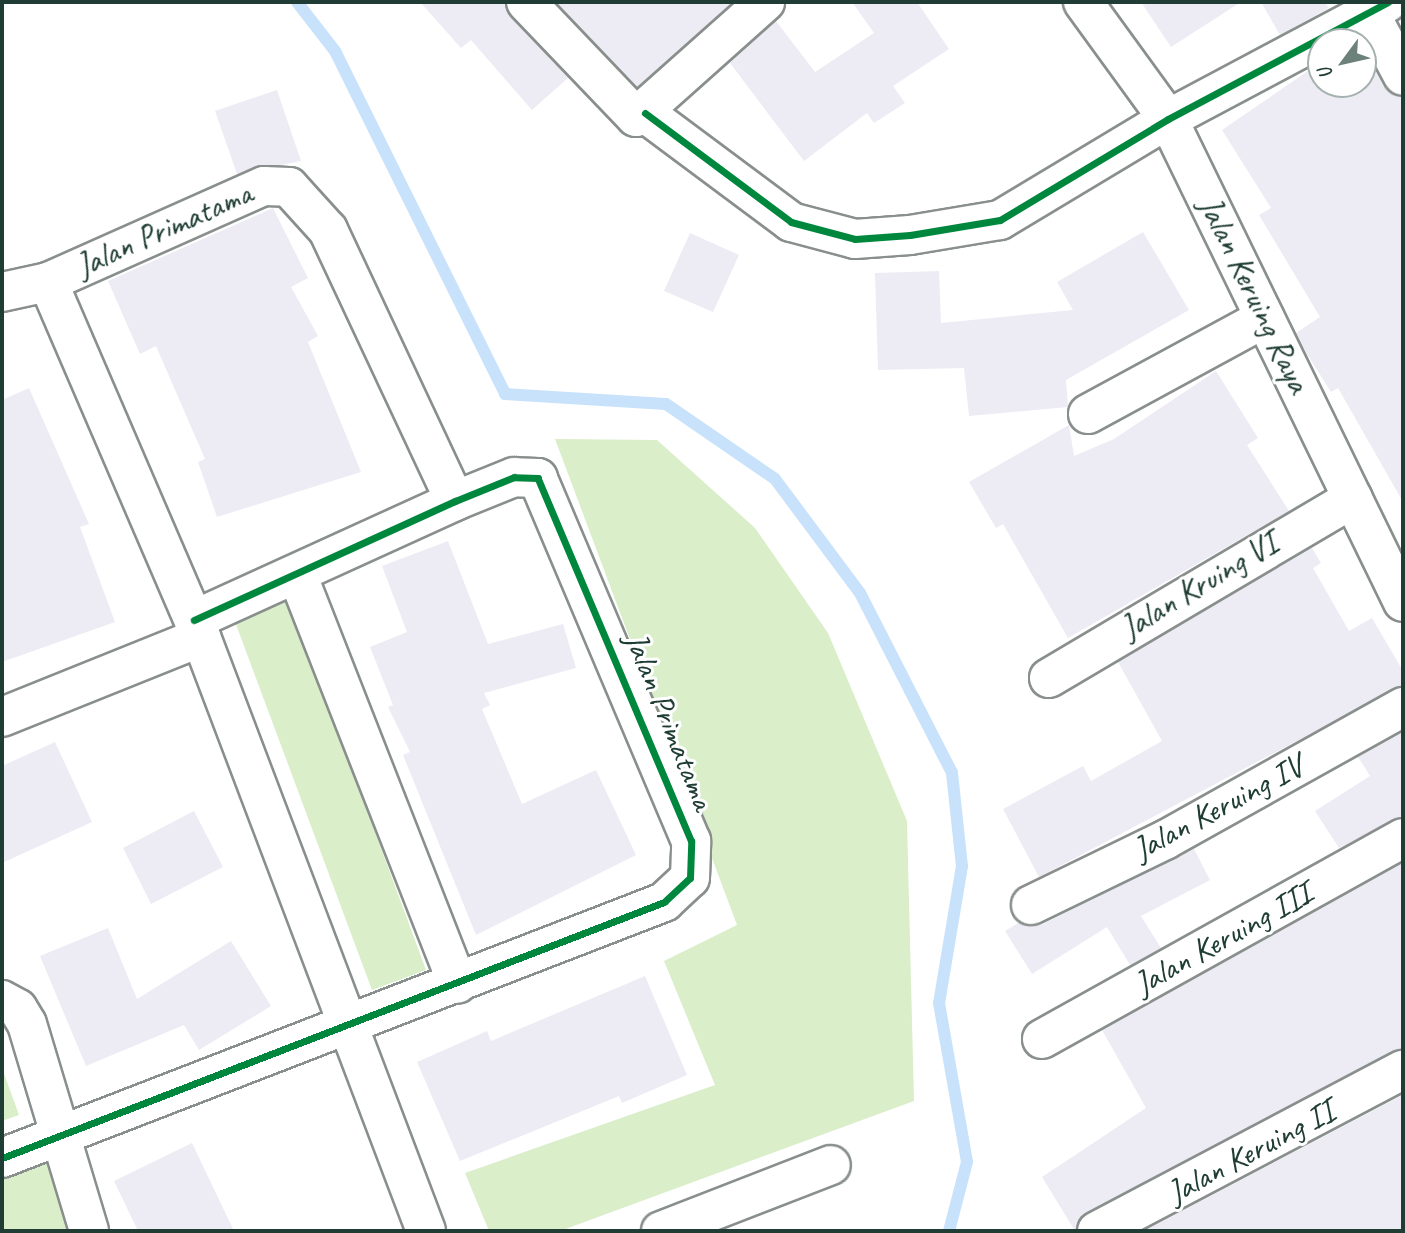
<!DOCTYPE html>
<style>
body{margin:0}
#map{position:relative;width:1405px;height:1233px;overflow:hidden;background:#fff;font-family:Caveat,sans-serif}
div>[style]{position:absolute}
.green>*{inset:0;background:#d9eec9}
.stream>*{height:12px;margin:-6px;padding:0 6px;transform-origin:6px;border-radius:6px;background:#c8e2fb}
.building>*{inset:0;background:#edebf4}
.roads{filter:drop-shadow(2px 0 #898f8d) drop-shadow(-2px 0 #898f8d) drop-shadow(0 2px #898f8d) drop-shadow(0 -2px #898f8d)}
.minor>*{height:38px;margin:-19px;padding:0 19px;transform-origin:19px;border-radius:19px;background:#fff}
.cycleway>*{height:7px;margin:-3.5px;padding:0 3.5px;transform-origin:3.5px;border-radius:3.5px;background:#00873e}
span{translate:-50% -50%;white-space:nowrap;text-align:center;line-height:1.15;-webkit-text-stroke:6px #fff;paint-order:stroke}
.street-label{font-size:33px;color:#1f3d34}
.frame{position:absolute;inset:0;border:4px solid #1f3d34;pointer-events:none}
.north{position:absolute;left:1307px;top:28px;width:70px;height:70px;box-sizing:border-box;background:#fff;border:2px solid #a5b1ae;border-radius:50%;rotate:237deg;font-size:19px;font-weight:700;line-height:28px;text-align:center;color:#1f3d34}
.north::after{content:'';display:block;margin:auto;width:24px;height:32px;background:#6d817b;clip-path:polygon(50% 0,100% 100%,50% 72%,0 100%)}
</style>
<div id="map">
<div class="green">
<i style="clip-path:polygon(555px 439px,657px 440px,755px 528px,828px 633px,907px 821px,914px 1101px,560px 1231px,489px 1231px,465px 1173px,715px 1085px,664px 961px,737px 925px)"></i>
<i style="clip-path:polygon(289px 599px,426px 970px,372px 990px,234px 619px)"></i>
<i style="clip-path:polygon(2px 1068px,19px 1115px,2px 1121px)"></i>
<i style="clip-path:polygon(48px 1159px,71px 1231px,2px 1231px,2px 1177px)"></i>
</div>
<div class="stream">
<i style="left:297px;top:2px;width:62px;rotate:52.2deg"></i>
<i style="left:335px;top:51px;width:383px;rotate:63.6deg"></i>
<i style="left:505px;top:394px;width:161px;rotate:3.6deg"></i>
<i style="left:666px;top:404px;width:132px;rotate:34.5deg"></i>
<i style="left:775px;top:479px;width:142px;rotate:53.3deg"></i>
<i style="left:860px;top:593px;width:202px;rotate:62.9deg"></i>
<i style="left:952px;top:773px;width:94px;rotate:83.9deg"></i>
<i style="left:962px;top:866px;width:139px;rotate:99.5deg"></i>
<i style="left:939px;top:1003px;width:161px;rotate:80deg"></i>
<i style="left:967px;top:1162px;width:71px;rotate:104.6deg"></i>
</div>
<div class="building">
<i style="clip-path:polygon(420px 2px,505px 2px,510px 17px,568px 78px,532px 110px,471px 40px,461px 48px)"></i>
<i style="clip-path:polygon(556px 2px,732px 2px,637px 87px)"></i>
<i style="clip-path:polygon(852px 2px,917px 2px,949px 49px,893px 86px,905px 103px,874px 123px,867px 113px,804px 161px,730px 63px,776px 21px,815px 72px,874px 33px)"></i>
<i style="clip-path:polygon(1141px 2px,1241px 2px,1171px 47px)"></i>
<i style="clip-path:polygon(1261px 2px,1325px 2px,1329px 8px,1280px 35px)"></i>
<i style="clip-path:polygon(1364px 49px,1384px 87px,1403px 98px,1403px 502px,1338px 388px,1331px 392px,1307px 354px,1296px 333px,1320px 317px,1259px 215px,1271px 208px,1222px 130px,1321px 62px,1321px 84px,1363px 84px)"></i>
<i style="clip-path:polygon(277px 90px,301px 161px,237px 174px,215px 111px)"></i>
<i style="clip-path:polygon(273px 208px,308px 278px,291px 287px,318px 336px,308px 342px,361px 472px,217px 517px,198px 462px,205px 459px,156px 346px,140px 354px,108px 281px)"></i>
<i style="clip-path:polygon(1143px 232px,1189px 310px,1066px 380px,1068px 407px,969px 416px,964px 368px,878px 370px,875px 273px,939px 271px,941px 323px,1073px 310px,1057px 282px)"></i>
<i style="clip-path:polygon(690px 233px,739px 255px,713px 312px,664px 291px)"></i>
<i style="clip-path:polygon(1216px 371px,1258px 438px,1247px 445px,1289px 511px,1068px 638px,1003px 524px,996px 528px,969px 482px,1069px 425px,1074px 456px,1114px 439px)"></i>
<i style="clip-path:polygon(29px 388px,89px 524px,80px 527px,115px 622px,2px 662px,2px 400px)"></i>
<i style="clip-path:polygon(448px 541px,488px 644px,563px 624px,576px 668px,484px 693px,490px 705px,482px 709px,522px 804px,596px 770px,636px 855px,476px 935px,403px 755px,410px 752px,388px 707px,393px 705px,370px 647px,407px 632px,382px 566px)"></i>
<i style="clip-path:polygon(1312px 548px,1321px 563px,1313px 568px,1349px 631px,1372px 618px,1403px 671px,1403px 685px,1039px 877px,1003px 809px,1083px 766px,1091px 781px,1162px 741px,1118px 662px)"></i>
<i style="clip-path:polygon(1403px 732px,1403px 816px,1339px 848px,1315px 811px,1370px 776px,1358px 757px)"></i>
<i style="clip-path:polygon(55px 742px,92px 822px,2px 863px,2px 766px)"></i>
<i style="clip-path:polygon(194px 811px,223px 867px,151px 904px,123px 848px)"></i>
<i style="clip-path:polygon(1194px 849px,1210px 880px,1141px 916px,1161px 948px,1130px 965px,1107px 927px,1032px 974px,1005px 931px,1018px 923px,1041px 925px)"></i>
<i style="clip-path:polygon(1403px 863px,1403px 1048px,1087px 1212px,1075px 1231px,1042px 1177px,1146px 1108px,1102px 1030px)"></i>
<i style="clip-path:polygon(108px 928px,137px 999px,231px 941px,271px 1006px,199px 1050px,184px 1025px,86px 1066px,40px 956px)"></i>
<i style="clip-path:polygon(645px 976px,687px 1075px,622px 1103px,619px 1096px,460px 1161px,417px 1062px,487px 1031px,491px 1041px)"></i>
<i style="clip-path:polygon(1403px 1095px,1403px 1231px,1144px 1231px)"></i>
<i style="clip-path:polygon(192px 1143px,234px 1231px,138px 1231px,114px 1181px)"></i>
</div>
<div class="roads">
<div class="minor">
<i style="left:526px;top:2px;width:159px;rotate:46.3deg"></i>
<i style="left:636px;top:117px;width:173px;rotate:-41.7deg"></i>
<i style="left:1083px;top:2px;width:145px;rotate:54deg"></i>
<i style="left:1168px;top:119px;width:537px;rotate:64.06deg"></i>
<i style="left:1369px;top:12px;width:72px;rotate:62deg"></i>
<i style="left:645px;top:113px;width:182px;rotate:36.7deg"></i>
<i style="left:791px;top:222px;width:66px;rotate:14.9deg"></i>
<i style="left:855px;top:239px;width:55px;rotate:-4.2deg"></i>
<i style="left:910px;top:235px;width:91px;rotate:-9.5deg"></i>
<i style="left:1000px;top:220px;width:196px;rotate:-31deg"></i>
<i style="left:1168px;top:119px;width:249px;rotate:-28deg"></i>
<i style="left:48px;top:282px;width:387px;rotate:66.7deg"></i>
<i style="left:201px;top:637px;width:635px;rotate:69.25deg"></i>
<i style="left:2px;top:292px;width:47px;rotate:-12.3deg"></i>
<i style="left:48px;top:282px;width:236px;rotate:-24deg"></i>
<i style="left:264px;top:186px;width:25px;rotate:2deg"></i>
<i style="left:289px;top:187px;width:58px;rotate:47.8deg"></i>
<i style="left:328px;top:230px;width:299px;rotate:64.9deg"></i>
<i style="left:1088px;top:414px;width:201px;rotate:-28.5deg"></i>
<i style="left:297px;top:574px;width:440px;rotate:68.6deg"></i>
<i style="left:1049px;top:678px;width:353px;rotate:-30.6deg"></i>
<i style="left:2px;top:717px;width:214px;rotate:-21.9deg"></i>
<i style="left:1031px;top:905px;width:149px;rotate:-25.9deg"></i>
<i style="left:1165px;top:840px;width:273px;rotate:-29.2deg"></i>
<i style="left:2px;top:1000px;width:18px;rotate:29deg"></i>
<i style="left:18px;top:1009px;width:17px;rotate:59deg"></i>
<i style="left:27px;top:1024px;width:216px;rotate:73.3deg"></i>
<i style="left:1042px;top:1039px;width:413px;rotate:-29.1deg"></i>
<i style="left:2px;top:1158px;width:710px;rotate:-21.14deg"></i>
<i style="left:664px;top:902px;width:35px;rotate:-43deg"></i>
<i style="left:690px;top:878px;width:37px;rotate:-88deg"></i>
<i style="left:691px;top:841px;width:394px;rotate:-112.9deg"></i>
<i style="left:538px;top:478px;width:24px;rotate:-178deg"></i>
<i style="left:514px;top:477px;width:64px;rotate:157.9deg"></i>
<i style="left:455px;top:501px;width:287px;rotate:155.5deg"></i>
<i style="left:661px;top:1231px;width:182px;rotate:-21.2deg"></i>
<i style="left:1097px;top:1231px;width:346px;rotate:-27.8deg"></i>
</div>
</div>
<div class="cycleway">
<i style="left:645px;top:113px;width:182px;rotate:36.7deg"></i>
<i style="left:791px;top:222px;width:66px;rotate:14.9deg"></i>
<i style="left:855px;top:239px;width:55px;rotate:-4.2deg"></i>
<i style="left:910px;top:235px;width:91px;rotate:-9.5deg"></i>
<i style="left:1000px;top:220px;width:196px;rotate:-31deg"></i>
<i style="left:1168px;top:119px;width:249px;rotate:-28deg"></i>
<i style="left:2px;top:1158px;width:710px;rotate:-21.14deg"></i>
<i style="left:664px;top:902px;width:35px;rotate:-43deg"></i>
<i style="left:690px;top:878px;width:37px;rotate:-88deg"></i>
<i style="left:691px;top:841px;width:394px;rotate:-112.9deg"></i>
<i style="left:538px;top:478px;width:24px;rotate:-178deg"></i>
<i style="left:514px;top:477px;width:64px;rotate:157.9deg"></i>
<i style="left:455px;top:501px;width:287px;rotate:155.5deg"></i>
</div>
<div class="street-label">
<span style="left:164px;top:230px;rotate:-24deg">Jalan Primatama</span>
<span style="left:1254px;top:295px;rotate:64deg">Jalan Keruing Raya</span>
<span style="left:1199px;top:586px;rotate:-31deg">Jalan Kruing VI</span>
<span style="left:669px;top:721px;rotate:68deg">Jalan Primatama</span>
<span style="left:1218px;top:808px;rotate:-28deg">Jalan Keruing IV</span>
<span style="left:1223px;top:939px;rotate:-29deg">Jalan Keruing III</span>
<span style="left:1251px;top:1152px;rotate:-28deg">Jalan Keruing II</span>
</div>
<div class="frame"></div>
<div class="north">U</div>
</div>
